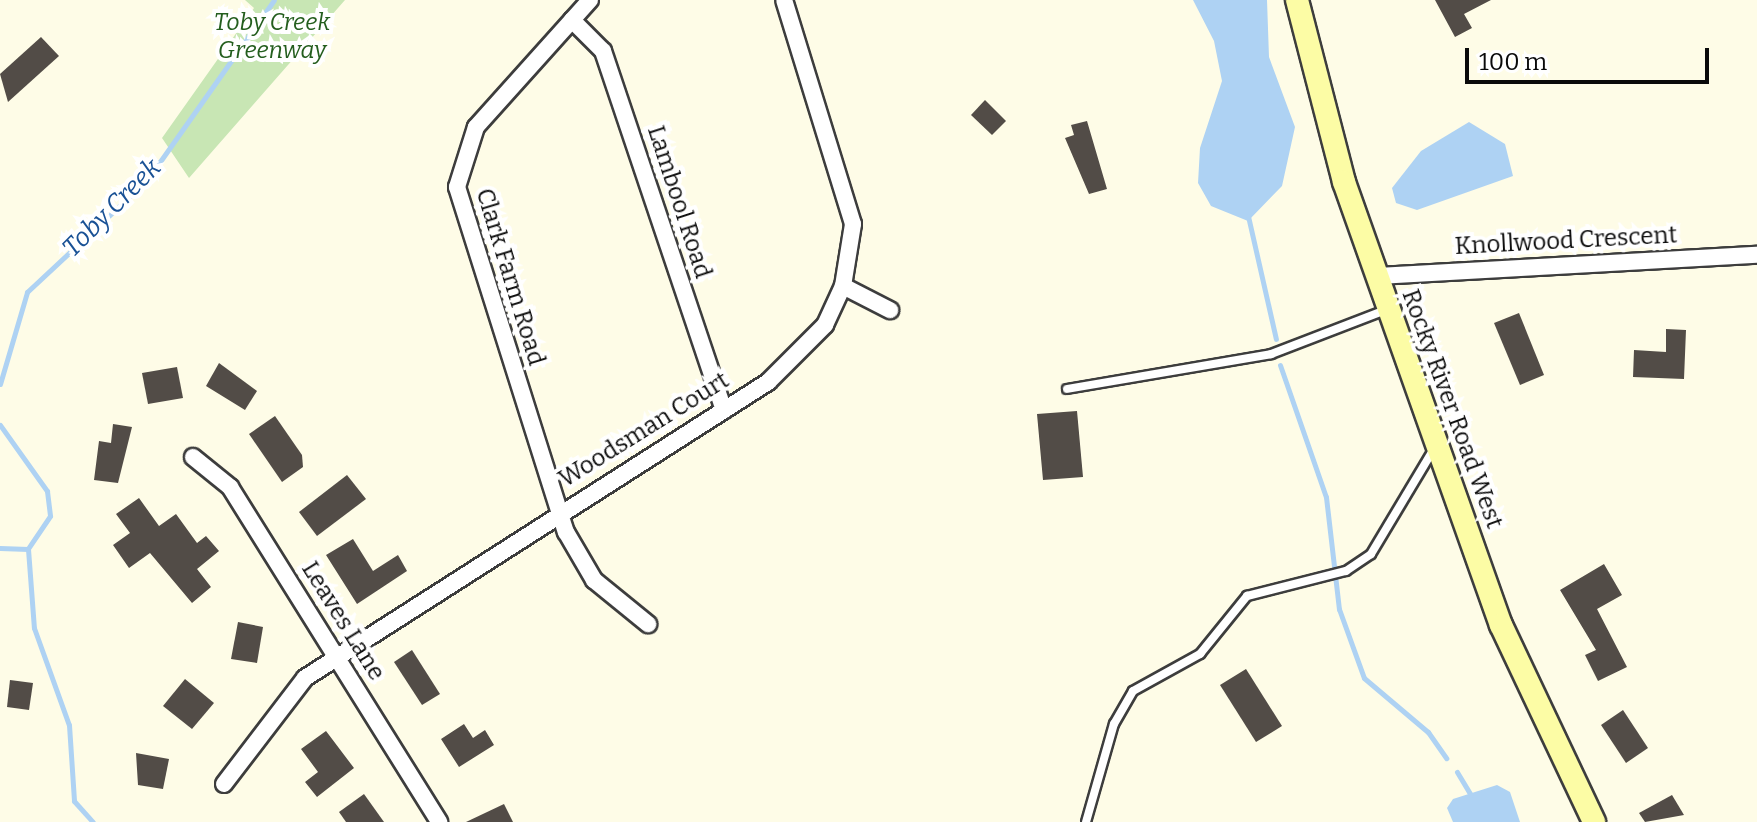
<!DOCTYPE html>
<style>
body{margin:0}
#map{position:relative;width:1757px;height:822px;overflow:hidden;background:#fefce7;font-family:Bitter,serif}
div>[style]{position:absolute}
.green>*{inset:0;background:#c8e6b4}
.water>*{inset:0;background:#aed2f3}
.stream>*{height:5px;margin:-2.5px;padding:0 2.5px;transform-origin:2.5px;border-radius:2.5px;background:#aed2f3}
.building>*{inset:0;background:#524c47}
.roads{filter:drop-shadow(2px 0 #3d3d3d) drop-shadow(-2px 0 #3d3d3d) drop-shadow(0 2px #3d3d3d) drop-shadow(0 -2px #3d3d3d)}
.lane>*{height:8px;margin:-4px;padding:0 4px;transform-origin:4px;border-radius:4px;background:#fff}
.street>*{height:16px;margin:-8px;padding:0 8px;transform-origin:8px;border-radius:8px;background:#fff}
.secondary>*{height:22px;margin:-11px;padding:0 11px;transform-origin:11px;border-radius:11px;background:#fcfca5}
span{translate:-50% -50%;white-space:nowrap;text-align:center;line-height:1.15;-webkit-text-stroke:8px #fff;paint-order:stroke}
.park-label{font-size:24px;color:#245e1e;font-style:italic}
.street-label{font-size:24px;color:#0a0a0a}
.water-label{font-size:26px;color:#195195;font-style:italic}
.scale{position:absolute;left:1465px;top:48px;width:244px;height:36px;box-sizing:border-box;border:4px solid #0a0a0a;border-top:0;padding-left:10px;font-size:24px;line-height:28px;white-space:nowrap;color:#0a0a0a;-webkit-text-stroke:6px #fff;paint-order:stroke}
</style>
<div id="map">
<div class="green">
<i style="clip-path:polygon(245px 0,345px 0,189px 178px,162px 138px,254px 8px)"></i>
</div>
<div class="water">
<i style="clip-path:polygon(1193px 0,1267px 0,1269px 57px,1295px 127px,1282px 186px,1248px 221px,1211px 206px,1198px 183px,1200px 148px,1222px 81px,1214px 41px)"></i>
<i style="clip-path:polygon(1469px 122px,1505px 144px,1513px 176px,1417px 210px,1396px 203px,1392px 188px,1421px 151px)"></i>
<i style="clip-path:polygon(1497px 785px,1510px 792px,1520px 822px,1453px 822px,1447px 808px,1453px 799px)"></i>
</div>
<div class="stream">
<i style="left:1248px;top:216px;width:126px;rotate:77.2deg"></i>
<i style="left:1280px;top:365px;width:140px;rotate:70.8deg"></i>
<i style="left:1326px;top:497px;width:113px;rotate:83.4deg"></i>
<i style="left:1339px;top:609px;width:73px;rotate:70.1deg"></i>
<i style="left:1364px;top:678px;width:84px;rotate:40.2deg"></i>
<i style="left:1428px;top:732px;width:32px;rotate:55deg"></i>
<i style="left:0;top:384px;width:96px;rotate:-73.6deg"></i>
<i style="left:27px;top:292px;width:164px;rotate:-43deg"></i>
<i style="left:147px;top:180px;width:220px;rotate:-54.8deg"></i>
<i style="left:0;top:425px;width:81px;rotate:54.5deg"></i>
<i style="left:47px;top:491px;width:25px;rotate:83deg"></i>
<i style="left:50px;top:516px;width:40px;rotate:124deg"></i>
<i style="left:28px;top:549px;width:28px;rotate:-178deg"></i>
<i style="left:28px;top:549px;width:79px;rotate:85.7deg"></i>
<i style="left:34px;top:628px;width:103px;rotate:70.2deg"></i>
<i style="left:69px;top:725px;width:76px;rotate:86.2deg"></i>
<i style="left:74px;top:801px;width:28px;rotate:48deg"></i>
<i style="left:1457px;top:772px;width:27px;rotate:59deg"></i>
</div>
<div class="building">
<i style="clip-path:polygon(1435px 0,1491px 0,1464px 14px,1472px 28px,1455px 37px)"></i>
<i style="clip-path:polygon(41px 37px,59px 56px,8px 102px,0 74px)"></i>
<i style="clip-path:polygon(985px 100px,1006px 121px,992px 135px,971px 115px)"></i>
<i style="clip-path:polygon(1087px 121px,1107px 189px,1089px 194px,1065px 138px,1074px 135px,1071px 125px)"></i>
<i style="clip-path:polygon(1519px 313px,1544px 375px,1520px 385px,1494px 323px)"></i>
<i style="clip-path:polygon(1666px 329px,1686px 330px,1684px 379px,1633px 377px,1634px 350px,1666px 352px)"></i>
<i style="clip-path:polygon(219px 363px,257px 391px,245px 410px,206px 386px)"></i>
<i style="clip-path:polygon(177px 367px,183px 398px,148px 404px,142px 373px)"></i>
<i style="clip-path:polygon(1077px 411px,1083px 477px,1043px 480px,1037px 414px)"></i>
<i style="clip-path:polygon(275px 416px,302px 455px,303px 467px,282px 482px,249px 434px)"></i>
<i style="clip-path:polygon(113px 424px,132px 427px,118px 483px,94px 480px,99px 441px,111px 443px)"></i>
<i style="clip-path:polygon(347px 475px,366px 499px,317px 536px,299px 512px)"></i>
<i style="clip-path:polygon(139px 498px,159px 526px,176px 514px,197px 543px,206px 536px,219px 551px,197px 569px,211px 587px,192px 603px,150px 553px,129px 568px,113px 545px,130px 533px,116px 514px)"></i>
<i style="clip-path:polygon(353px 539px,373px 571px,398px 555px,407px 571px,357px 604px,326px 555px)"></i>
<i style="clip-path:polygon(1604px 564px,1622px 595px,1597px 609px,1627px 667px,1598px 681px,1585px 655px,1596px 650px,1560px 590px)"></i>
<i style="clip-path:polygon(238px 622px,263px 627px,257px 663px,231px 659px)"></i>
<i style="clip-path:polygon(412px 650px,440px 694px,422px 705px,394px 662px)"></i>
<i style="clip-path:polygon(1246px 669px,1282px 726px,1256px 742px,1220px 685px)"></i>
<i style="clip-path:polygon(185px 679px,214px 703px,192px 729px,163px 706px)"></i>
<i style="clip-path:polygon(10px 680px,33px 683px,29px 710px,7px 707px)"></i>
<i style="clip-path:polygon(1623px 710px,1648px 748px,1626px 763px,1601px 725px)"></i>
<i style="clip-path:polygon(464px 724px,473px 738px,485px 730px,494px 745px,459px 767px,441px 739px)"></i>
<i style="clip-path:polygon(326px 731px,354px 768px,317px 797px,305px 782px,318px 772px,301px 749px)"></i>
<i style="clip-path:polygon(136px 753px,169px 759px,163px 789px,138px 785px)"></i>
<i style="clip-path:polygon(364px 794px,384px 822px,346px 822px,339px 812px)"></i>
<i style="clip-path:polygon(1672px 795px,1684px 815px,1645px 822px,1639px 813px)"></i>
<i style="clip-path:polygon(504px 804px,513px 822px,466px 822px)"></i>
</div>
<div class="roads">
<div class="lane">
<i style="left:1067px;top:389px;width:207px;rotate:-9.7deg"></i>
<i style="left:1271px;top:354px;width:125px;rotate:-21deg"></i>
<i style="left:1086px;top:822px;width:102px;rotate:-74.1deg"></i>
<i style="left:1114px;top:724px;width:38px;rotate:-60deg"></i>
<i style="left:1133px;top:691px;width:77px;rotate:-28.9deg"></i>
<i style="left:1200px;top:654px;width:75px;rotate:-51deg"></i>
<i style="left:1247px;top:596px;width:102px;rotate:-14.2deg"></i>
<i style="left:1346px;top:571px;width:30px;rotate:-34deg"></i>
<i style="left:1371px;top:554px;width:125px;rotate:-59.1deg"></i>
</div>
<div class="street">
<i style="left:590px;top:0;width:171px;rotate:131.9deg"></i>
<i style="left:476px;top:127px;width:63px;rotate:107.6deg"></i>
<i style="left:457px;top:187px;width:362px;rotate:72.5deg"></i>
<i style="left:566px;top:532px;width:56px;rotate:59.7deg"></i>
<i style="left:594px;top:580px;width:70px;rotate:39.2deg"></i>
<i style="left:572px;top:20px;width:44px;rotate:45deg"></i>
<i style="left:603px;top:51px;width:379px;rotate:71.4deg"></i>
<i style="left:1377px;top:276px;width:381px;rotate:-3.2deg"></i>
<i style="left:843px;top:286px;width:53px;rotate:27.1deg"></i>
<i style="left:193px;top:457px;width:48px;rotate:39deg"></i>
<i style="left:230px;top:487px;width:395px;rotate:58deg"></i>
<i style="left:224px;top:784px;width:133px;rotate:-52.6deg"></i>
<i style="left:305px;top:678px;width:550px;rotate:-32.59deg"></i>
<i style="left:768px;top:382px;width:81px;rotate:-45deg"></i>
<i style="left:825px;top:325px;width:43px;rotate:-65.2deg"></i>
<i style="left:843px;top:286px;width:63px;rotate:-80.8deg"></i>
<i style="left:853px;top:224px;width:234px;rotate:-107.1deg"></i>
</div>
<div class="secondary">
<i style="left:1297px;top:0;width:188px;rotate:75.5deg"></i>
<i style="left:1344px;top:182px;width:470px;rotate:70.5deg"></i>
<i style="left:1501px;top:625px;width:218px;rotate:64.7deg"></i>
</div>
</div>
<div class="park-label">
<span style="left:272px;top:37px">Toby Creek<br>Greenway</span>
</div>
<div class="street-label">
<span style="left:679px;top:202px;rotate:72deg">Lambool Road</span>
<span style="left:1566px;top:241px;rotate:-3deg">Knollwood Crescent</span>
<span style="left:510px;top:277px;rotate:73deg">Clark Farm Road</span>
<span style="left:1452px;top:409px;rotate:70deg">Rocky River Road West</span>
<span style="left:644px;top:430px;rotate:-32deg">Woodsman Court</span>
<span style="left:343px;top:621px;rotate:58deg">Leaves Lane</span>
</div>
<div class="water-label">
<span style="left:112px;top:208px;rotate:-45deg">Toby Creek</span>
</div>
<div class="scale">100 m</div>
</div>
